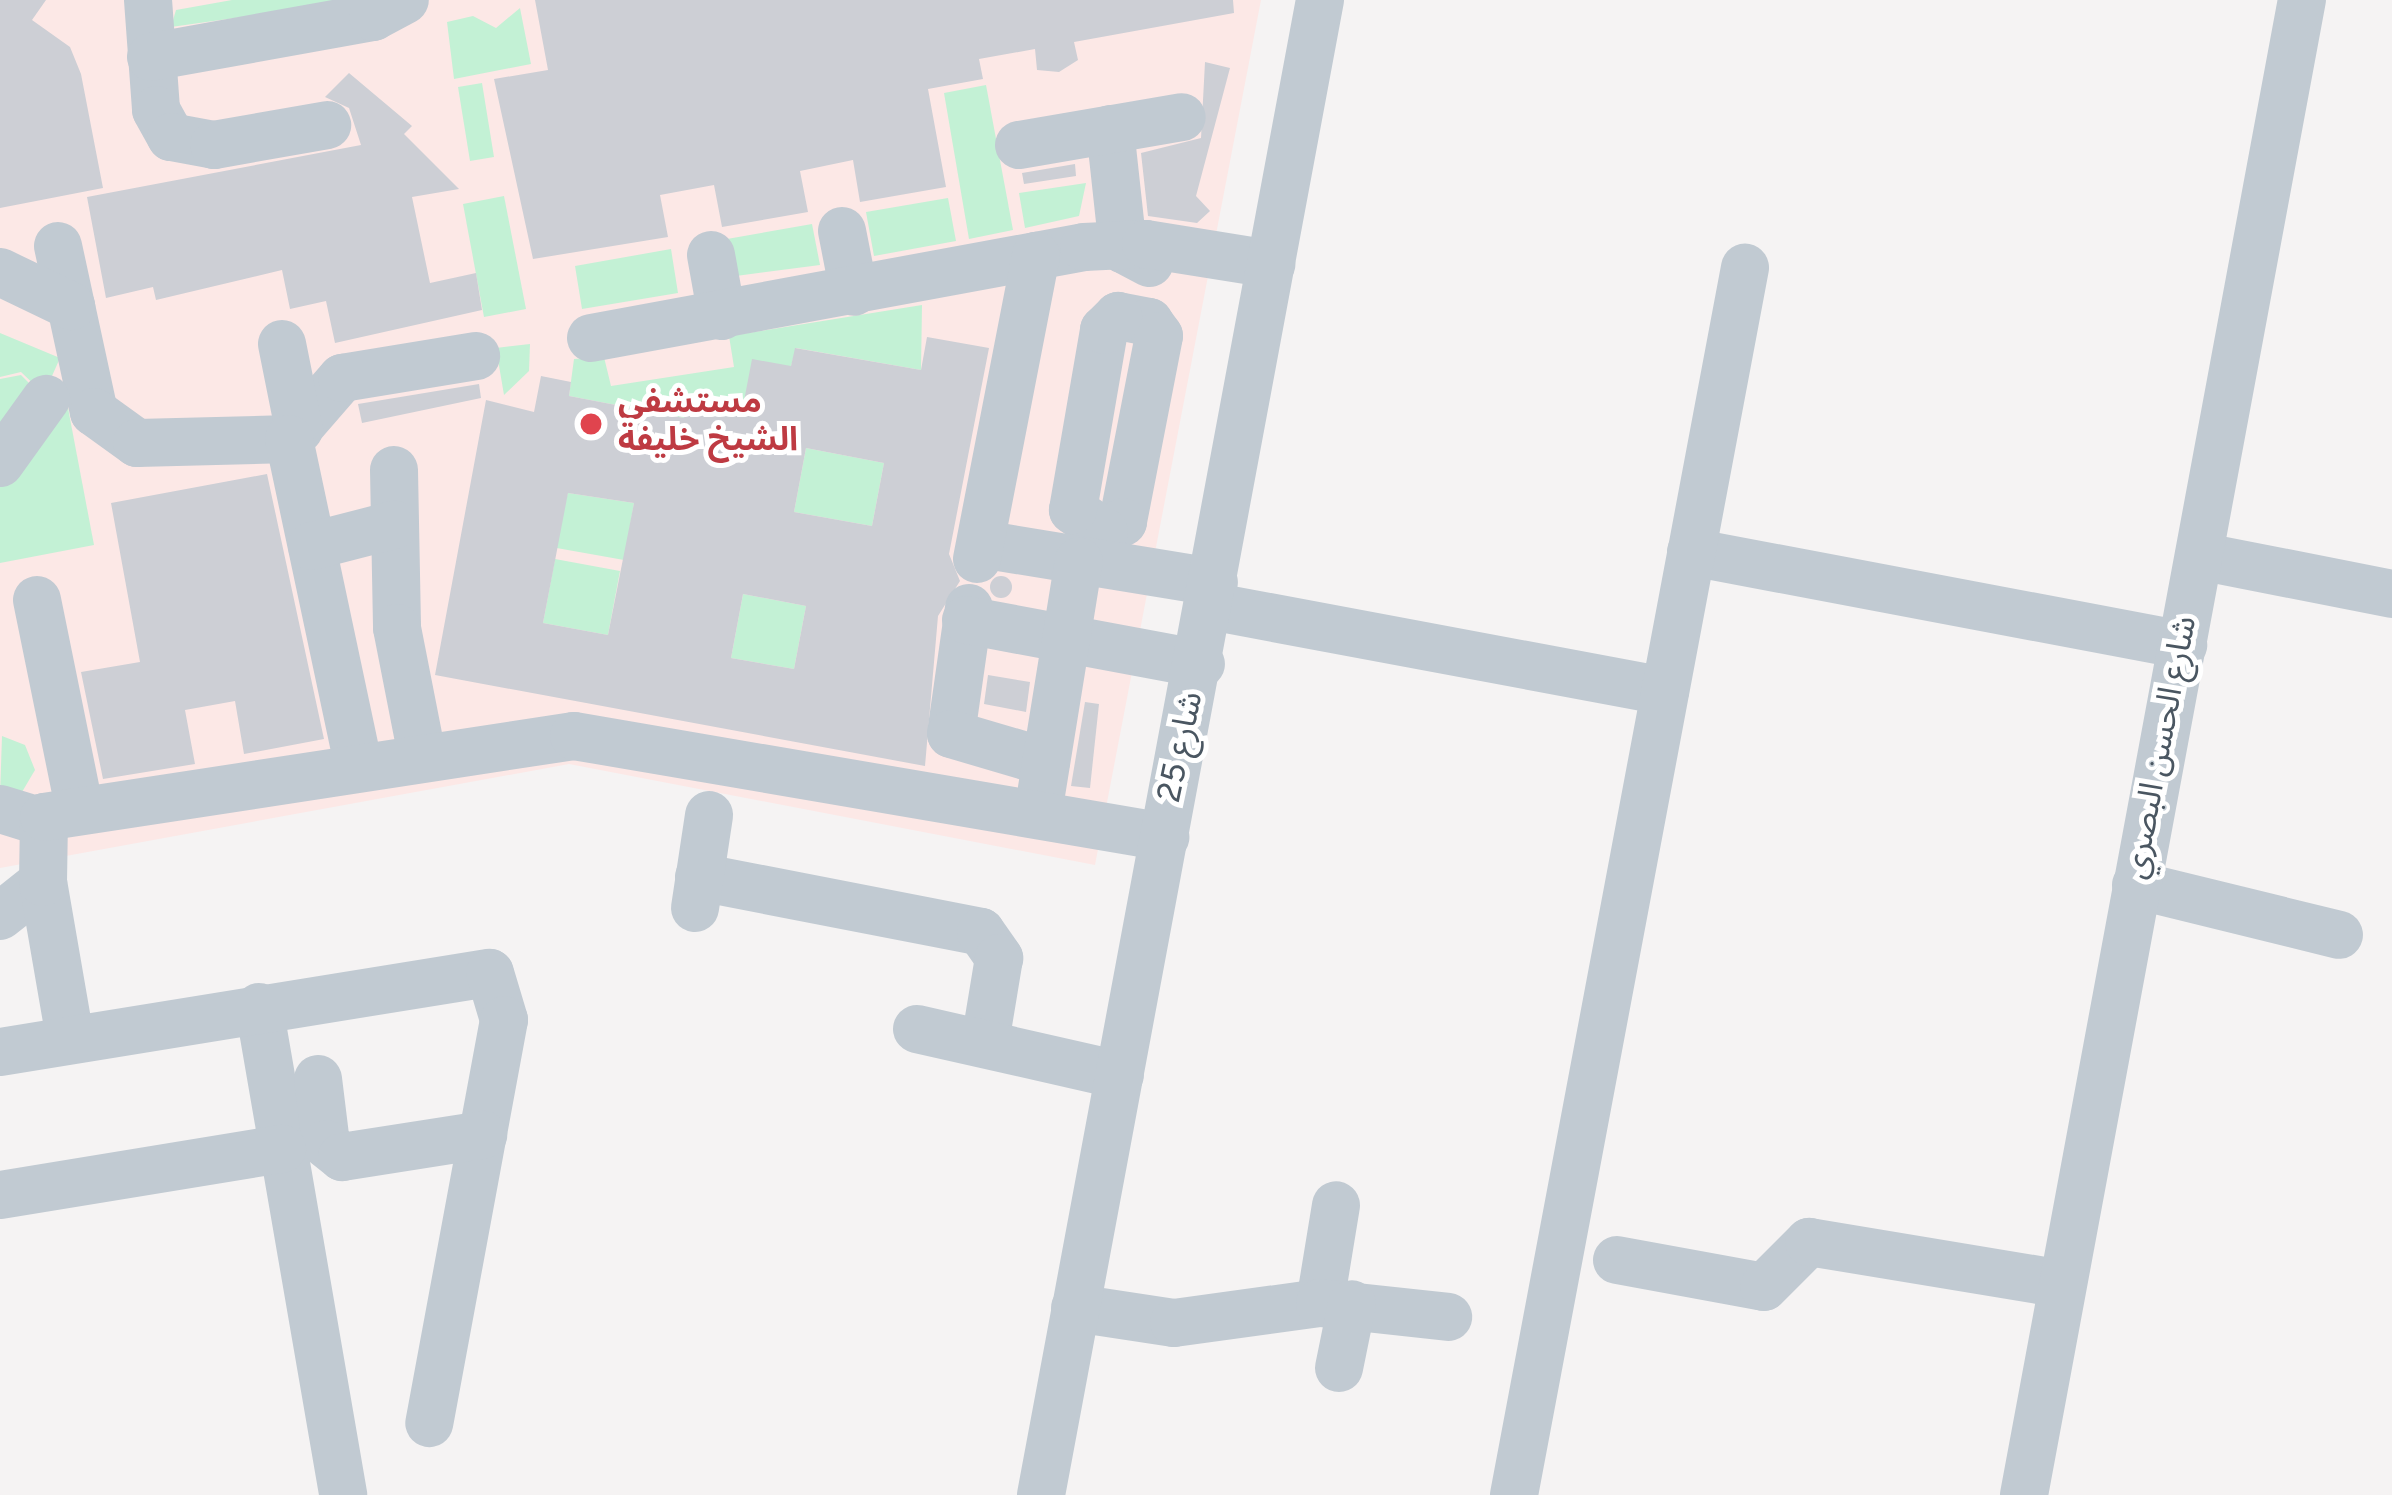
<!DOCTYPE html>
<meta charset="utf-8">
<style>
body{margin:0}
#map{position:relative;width:2392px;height:1495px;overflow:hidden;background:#f5f3f3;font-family:Overpass,"Noto Sans Arabic",sans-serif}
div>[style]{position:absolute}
.medical>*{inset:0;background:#fce8e6}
.green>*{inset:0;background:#c3f1d5}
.building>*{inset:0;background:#cdcfd5}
.round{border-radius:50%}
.minor>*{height:48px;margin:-24px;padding:0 24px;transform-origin:24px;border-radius:24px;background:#c1cad2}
.dots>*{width:33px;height:33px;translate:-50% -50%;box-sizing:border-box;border:6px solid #fff;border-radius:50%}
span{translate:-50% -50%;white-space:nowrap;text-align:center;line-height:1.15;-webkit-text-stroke:10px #fff;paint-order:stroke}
.health-label{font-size:33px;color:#be3a42;font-weight:700}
.left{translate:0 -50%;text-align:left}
.street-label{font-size:33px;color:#4a5661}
</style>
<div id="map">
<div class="medical">
<i style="clip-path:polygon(0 0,1261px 0,1095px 865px,569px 764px,0 868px)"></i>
</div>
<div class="green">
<i style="clip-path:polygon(232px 0,363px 0,171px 27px,176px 10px)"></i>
<i style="clip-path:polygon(520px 8px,531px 64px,454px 79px,447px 22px,473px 16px,496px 28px)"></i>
<i style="clip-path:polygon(482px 83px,494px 157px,470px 161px,458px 87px)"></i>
<i style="clip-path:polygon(986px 85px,1013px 230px,969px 239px,944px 93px)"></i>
<i style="clip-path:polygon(1086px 183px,1079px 216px,1025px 228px,1019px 193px)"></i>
<i style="clip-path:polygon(504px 196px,526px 309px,484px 317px,463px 204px)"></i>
<i style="clip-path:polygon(948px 198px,956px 241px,874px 256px,866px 212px)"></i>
<i style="clip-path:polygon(812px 224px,820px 265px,736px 276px,727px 239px)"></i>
<i style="clip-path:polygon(671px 249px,678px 293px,582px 309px,575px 266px)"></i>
<i style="clip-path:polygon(922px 305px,921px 370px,796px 348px,791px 366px,744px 401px,689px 394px,684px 418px,569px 396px,574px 359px,604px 357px,611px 386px,734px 367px,729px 336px)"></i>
<i style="clip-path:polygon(0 333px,60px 358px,44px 394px,21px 372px,0 377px)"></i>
<i style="clip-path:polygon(530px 344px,529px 371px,504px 395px,496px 348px)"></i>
<i style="clip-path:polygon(21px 375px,42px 396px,0 455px,0 379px)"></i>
<i style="clip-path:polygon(64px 387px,94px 545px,0 563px,0 475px)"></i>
<i style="clip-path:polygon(806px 448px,884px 463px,872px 526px,794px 512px)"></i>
<i style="clip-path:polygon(568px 493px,634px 503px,624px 560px,551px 547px)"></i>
<i style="clip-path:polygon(555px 559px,620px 571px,608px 635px,543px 623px)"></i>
<i style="clip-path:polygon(743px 594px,806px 606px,794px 669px,731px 658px)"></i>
<i style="clip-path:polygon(2px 736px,25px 745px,35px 770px,22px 792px,0 796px)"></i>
</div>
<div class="building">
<i style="clip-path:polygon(0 0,46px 0,32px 20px,70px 47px,81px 74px,103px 188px,0 208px)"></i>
<i style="clip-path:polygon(535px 0,1233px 0,1234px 13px,1074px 42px,1078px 60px,1059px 72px,1037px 70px,1035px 49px,979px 59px,983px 79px,928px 89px,946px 187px,860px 202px,853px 160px,800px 171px,808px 212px,722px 227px,714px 185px,660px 195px,668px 237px,533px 259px,494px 79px,548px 70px)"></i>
<i style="clip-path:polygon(1205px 62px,1230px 68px,1196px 196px,1210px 211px,1197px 223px,1148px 216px,1141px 153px,1201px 138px)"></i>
<i style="clip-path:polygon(349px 73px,412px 126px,404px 134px,459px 189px,412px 197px,430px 283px,476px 273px,482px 310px,335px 343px,326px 301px,290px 309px,282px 270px,156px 300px,153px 287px,106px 298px,87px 197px,361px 145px,349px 108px,325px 97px)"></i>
<i style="clip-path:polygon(1075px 164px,1076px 176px,1024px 184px,1022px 173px)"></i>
<i style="clip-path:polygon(evenodd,927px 337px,989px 348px,949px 554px,960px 581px,938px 616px,925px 766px,435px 675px,486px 400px,534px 412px,541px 376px,571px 382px,569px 396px,684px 418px,689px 394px,744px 401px,752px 359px,791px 366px,795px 348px,921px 370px,927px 337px,806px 448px,884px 463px,872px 526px,794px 512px,806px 448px,927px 337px,568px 493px,634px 503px,608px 635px,543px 623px,568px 493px,927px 337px,743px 594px,806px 606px,794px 669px,731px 658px,743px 594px)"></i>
<i style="clip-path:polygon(479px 384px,481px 398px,362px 423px,358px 404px)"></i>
<i style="clip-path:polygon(267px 474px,324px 739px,244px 754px,235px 701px,185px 710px,195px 764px,103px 779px,81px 672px,140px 662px,111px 503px)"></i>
<i class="round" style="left:990px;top:576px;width:22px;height:22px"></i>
<i style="clip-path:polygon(988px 675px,1030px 682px,1026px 712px,984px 704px)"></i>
<i style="clip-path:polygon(1085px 702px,1099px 704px,1090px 788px,1071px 786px)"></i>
</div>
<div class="minor">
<i style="left:148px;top:0;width:110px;rotate:85.8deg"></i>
<i style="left:156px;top:110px;width:31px;rotate:61deg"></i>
<i style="left:171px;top:137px;width:44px;rotate:10.5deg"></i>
<i style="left:214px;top:145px;width:115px;rotate:-10deg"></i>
<i style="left:151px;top:57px;width:226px;rotate:-10.2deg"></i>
<i style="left:373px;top:17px;width:36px;rotate:-28deg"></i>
<i style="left:1110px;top:129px;width:121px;rotate:83.8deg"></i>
<i style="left:1123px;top:249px;width:30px;rotate:28deg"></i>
<i style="left:1019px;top:145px;width:165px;rotate:-9.7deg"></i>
<i style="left:842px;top:231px;width:62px;rotate:78.9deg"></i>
<i style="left:58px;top:246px;width:170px;rotate:77.8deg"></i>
<i style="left:94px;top:412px;width:53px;rotate:35.8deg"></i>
<i style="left:137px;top:443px;width:152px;rotate:-1.5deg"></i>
<i style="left:289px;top:439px;width:81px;rotate:-49deg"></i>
<i style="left:342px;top:378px;width:136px;rotate:-9.3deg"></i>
<i style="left:711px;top:255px;width:62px;rotate:79.8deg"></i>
<i style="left:0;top:272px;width:79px;rotate:25.6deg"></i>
<i style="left:1118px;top:316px;width:32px;rotate:11deg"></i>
<i style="left:1149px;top:322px;width:17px;rotate:54deg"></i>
<i style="left:1159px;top:336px;width:189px;rotate:101deg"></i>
<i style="left:1123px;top:522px;width:21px;rotate:152deg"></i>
<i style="left:1104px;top:532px;width:38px;rotate:-145deg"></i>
<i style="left:1073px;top:510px;width:183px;rotate:-80.2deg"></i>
<i style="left:1104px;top:330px;width:20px;rotate:-45deg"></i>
<i style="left:591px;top:338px;width:501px;rotate:-10.46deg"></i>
<i style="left:1084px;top:247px;width:62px;rotate:-2.8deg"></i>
<i style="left:1146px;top:244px;width:127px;rotate:9.1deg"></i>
<i style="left:282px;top:344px;width:87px;rotate:78.7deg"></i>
<i style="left:289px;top:439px;width:335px;rotate:78deg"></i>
<i style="left:0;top:463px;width:79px;rotate:-54.3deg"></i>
<i style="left:394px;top:470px;width:158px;rotate:88.9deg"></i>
<i style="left:397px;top:628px;width:130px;rotate:78.9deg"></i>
<i style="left:981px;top:544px;width:236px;rotate:9.3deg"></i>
<i style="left:312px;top:546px;width:85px;rotate:-14.4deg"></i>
<i style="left:1691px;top:552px;width:501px;rotate:10.7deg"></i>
<i style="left:2199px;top:556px;width:197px;rotate:11.1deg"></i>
<i style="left:977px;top:559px;width:309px;rotate:-79deg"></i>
<i style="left:37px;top:600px;width:215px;rotate:78.5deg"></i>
<i style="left:1210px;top:606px;width:463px;rotate:10.6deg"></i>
<i style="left:969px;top:608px;width:127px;rotate:98.1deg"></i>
<i style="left:951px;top:734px;width:99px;rotate:16.4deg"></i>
<i style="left:966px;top:620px;width:239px;rotate:10.6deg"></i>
<i style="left:0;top:809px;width:41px;rotate:17.1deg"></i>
<i style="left:1038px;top:813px;width:255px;rotate:-80.8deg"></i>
<i style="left:699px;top:877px;width:287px;rotate:11deg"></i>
<i style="left:981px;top:932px;width:32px;rotate:55deg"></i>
<i style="left:999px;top:958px;width:86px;rotate:99.4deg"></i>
<i style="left:2136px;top:885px;width:209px;rotate:13.8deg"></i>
<i style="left:695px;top:908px;width:94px;rotate:-81.4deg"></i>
<i style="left:0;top:916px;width:55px;rotate:-38.3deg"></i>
<i style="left:259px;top:1007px;width:495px;rotate:80.2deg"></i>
<i style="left:917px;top:1029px;width:208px;rotate:12.8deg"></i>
<i style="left:70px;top:1038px;width:158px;rotate:-99.8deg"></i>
<i style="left:43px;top:882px;width:65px;rotate:-89.1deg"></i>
<i style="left:44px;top:817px;width:536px;rotate:-8.69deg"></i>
<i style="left:574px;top:736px;width:600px;rotate:9.7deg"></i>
<i style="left:0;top:1052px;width:496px;rotate:-9.2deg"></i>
<i style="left:490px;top:973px;width:49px;rotate:73.4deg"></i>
<i style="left:504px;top:1020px;width:410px;rotate:100.5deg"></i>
<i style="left:318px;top:1079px;width:65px;rotate:83deg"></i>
<i style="left:326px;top:1144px;width:21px;rotate:39deg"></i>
<i style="left:342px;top:1157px;width:143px;rotate:-8.9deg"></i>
<i style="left:0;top:1195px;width:286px;rotate:-9.3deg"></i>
<i style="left:1617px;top:1260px;width:149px;rotate:10.4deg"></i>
<i style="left:1764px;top:1287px;width:64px;rotate:-45deg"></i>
<i style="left:1809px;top:1242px;width:256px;rotate:9.4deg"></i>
<i style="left:1320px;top:1303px;width:99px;rotate:-80.7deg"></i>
<i style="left:1075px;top:1308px;width:100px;rotate:8.6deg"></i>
<i style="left:1174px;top:1323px;width:147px;rotate:-7.8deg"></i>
<i style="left:1320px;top:1303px;width:129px;rotate:6.2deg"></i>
<i style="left:1339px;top:1368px;width:65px;rotate:-78.5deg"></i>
<i style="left:1041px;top:1495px;width:1521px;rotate:-79.43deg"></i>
<i style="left:1514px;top:1495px;width:1249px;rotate:-79.34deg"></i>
<i style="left:2024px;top:1495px;width:1521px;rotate:-79.47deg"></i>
</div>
<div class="dots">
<i style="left:591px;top:424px;background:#e0444e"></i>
</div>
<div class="health-label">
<span class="left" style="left:618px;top:424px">مستشفى<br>الشيخ خليفة</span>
</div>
<div class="street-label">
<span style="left:1183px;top:748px;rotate:-78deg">شارع 25</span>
<span style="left:2163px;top:748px;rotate:-79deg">شارع الحسن البصري</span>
</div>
</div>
